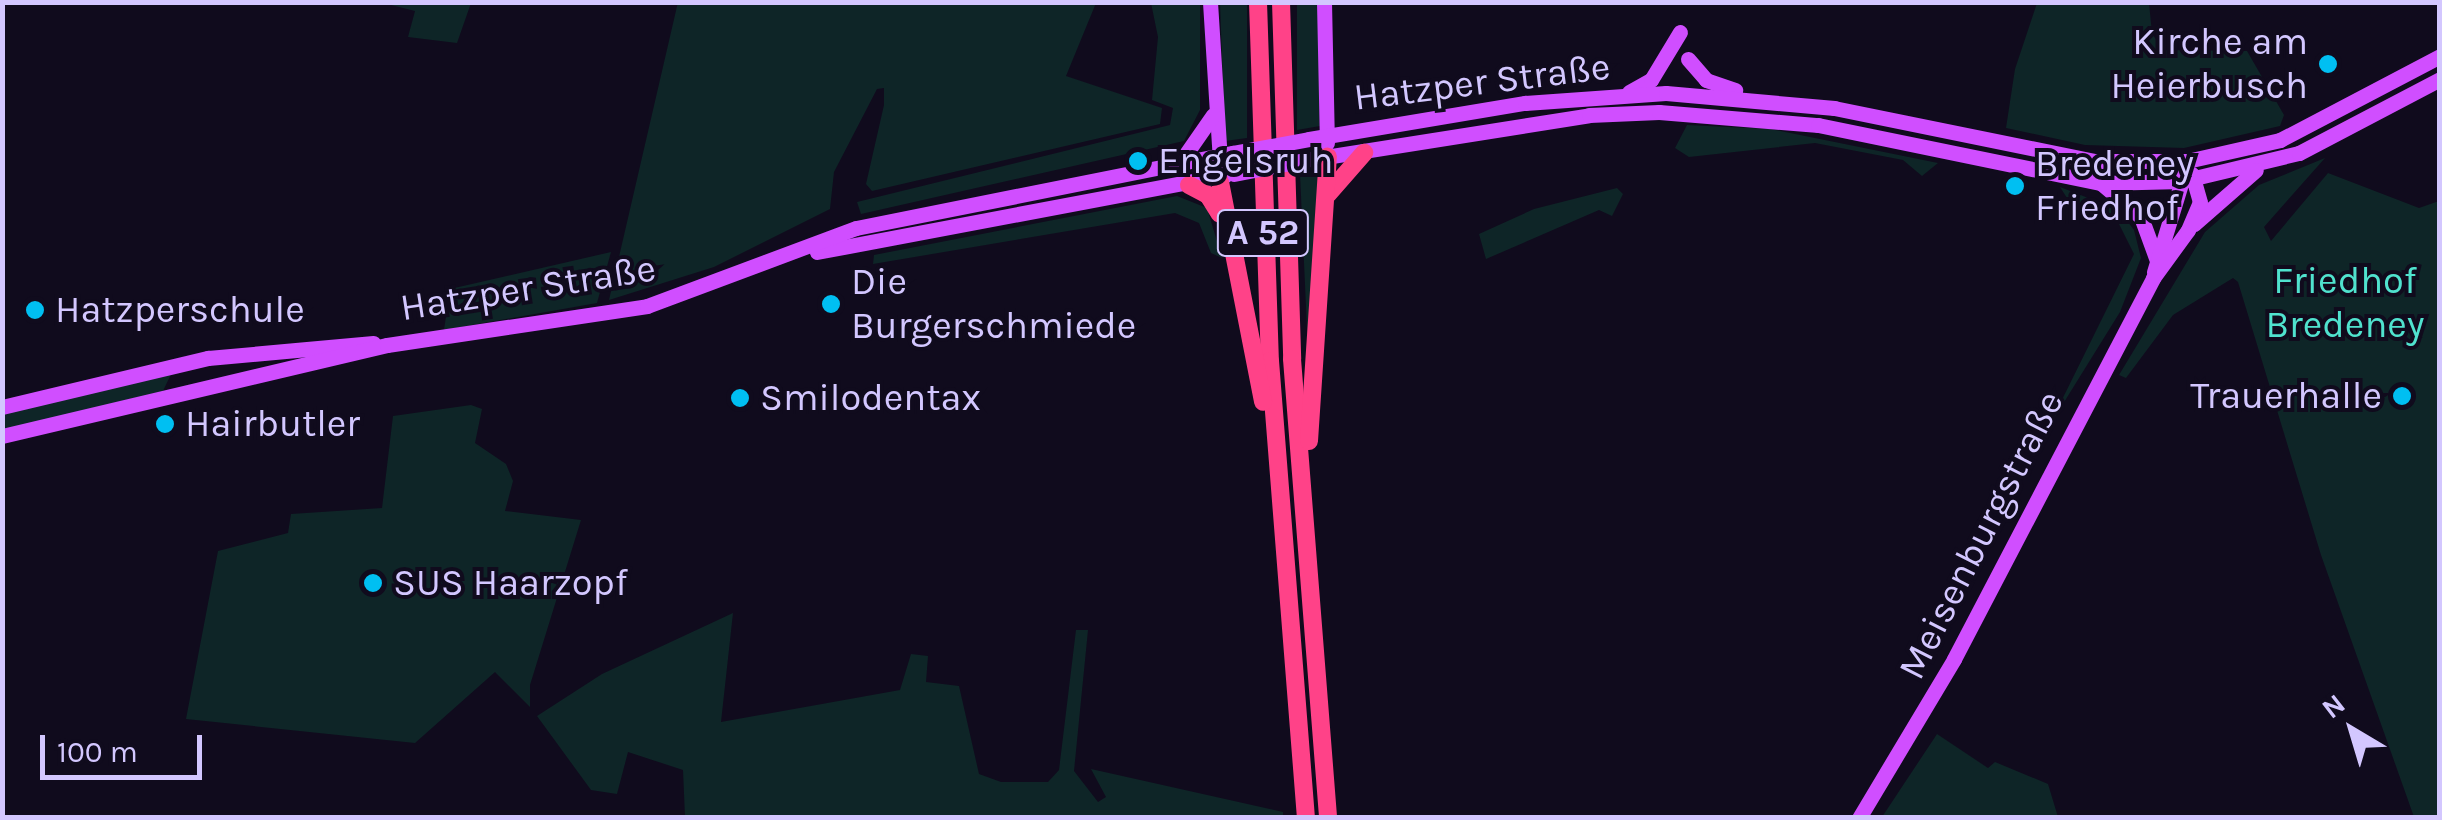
<!DOCTYPE html>
<meta charset="utf-8">
<style>
body{margin:0}
#map{position:relative;width:2442px;height:820px;overflow:hidden;background:#100b1d;font-family:Karla,sans-serif}
div>[style]{position:absolute}
.green>*{inset:0;background:#0e2527}
.major>*{height:15px;margin:-7.5px;padding:0 7.5px;transform-origin:7.5px;border-radius:7.5px;background:#d04eff}
.highway>*{height:18px;margin:-9px;padding:0 9px;transform-origin:9px;border-radius:9px;background:#ff4288}
.major-bridge>*{height:15px;margin:-7.5px;padding:0 7.5px;transform-origin:7.5px;border-radius:7.5px;background:#d04eff}
.dots>*{width:28px;height:28px;translate:-50% -50%;box-sizing:border-box;border:5px solid #100b1d;border-radius:50%}
span{translate:-50% -50%;white-space:nowrap;text-align:center;line-height:1.15;-webkit-text-stroke:8px #100b1d;paint-order:stroke}
.shield-label span{padding:2px 8px;background:#100b1d;border:2px solid;border-radius:8px;-webkit-text-stroke-width:0}
.shield-label{font-size:35px;color:#d3c7ff;font-weight:700}
.poi-label{font-size:38px;color:#d3c7ff}
.right{translate:-100% -50%;text-align:right}
.left{translate:0 -50%;text-align:left}
.street-label{font-size:38px;color:#d3c7ff}
.park-label{font-size:38px;color:#50e2ce}
.frame{position:absolute;inset:0;border:5px solid #d3c7ff;pointer-events:none}
.north{position:absolute;left:2302px;top:680px;width:100px;height:100px;-webkit-text-stroke:8px #100b1d;paint-order:stroke;rotate:322deg;font-size:28px;font-weight:700;line-height:40px;text-align:center;color:#d3c7ff}
.north::after{content:'';display:block;margin:auto;width:35px;height:45px;background:#d3c7ff;clip-path:polygon(50% 0,100% 100%,50% 72%,0 100%)}
.scale{position:absolute;left:40px;top:735px;width:162px;height:45px;box-sizing:border-box;border:5px solid #d3c7ff;border-top:0;padding-left:12px;font-size:30px;line-height:35px;white-space:nowrap;color:#d3c7ff;-webkit-text-stroke:8px #100b1d;paint-order:stroke}
</style>
<div id="map">
<div class="green">
<i style="clip-path:polygon(678px 2px,1096px 3px,1066px 76px,1162px 108px,1160px 124px,872px 191px,866px 184px,884px 105px,884px 88px,877px 89px,834px 172px,830px 209px,714px 267px,609px 300px)"></i>
<i style="clip-path:polygon(383px 3px,471px 3px,457px 43px,408px 37px,415px 11px)"></i>
<i style="clip-path:polygon(1151px 3px,1200px 3px,1200px 110px,1184px 141px,861px 214px,857px 202px,1170px 125px,1173px 108px,1152px 100px,1158px 37px)"></i>
<i style="clip-path:polygon(1220px 3px,1247px 3px,1247px 138px,1225px 141px)"></i>
<i style="clip-path:polygon(1297px 3px,1318px 3px,1320px 126px,1297px 130px)"></i>
<i style="clip-path:polygon(2037px 3px,2149px 3px,2152px 33px,2162px 50px,2247px 51px,2284px 115px,2280px 126px,2184px 148px,2085px 145px,2006px 128px,2015px 69px)"></i>
<i style="clip-path:polygon(1687px 125px,1770px 129px,1938px 163px,1922px 176px,1903px 160px,1815px 143px,1689px 157px,1675px 148px)"></i>
<i style="clip-path:polygon(2325px 158px,2264px 227px,2271px 241px,2328px 173px,2419px 208px,2439px 201px,2439px 817px,2414px 817px,2321px 555px,2238px 282px,2233px 278px,2173px 315px,2126px 378px,2119px 375px,2205px 232px,2259px 185px)"></i>
<i style="clip-path:polygon(1321px 171px,1308px 351px,1300px 174px)"></i>
<i style="clip-path:polygon(2060px 187px,2119px 210px,2134px 230px,2141px 258px,2120px 312px,2048px 428px,2134px 254px,2117px 220px,2067px 198px)"></i>
<i style="clip-path:polygon(1617px 188px,1623px 194px,1612px 216px,1599px 210px,1486px 259px,1479px 234px,1534px 209px)"></i>
<i style="clip-path:polygon(1177px 196px,1207px 208px,1222px 258px,1211px 253px,1199px 223px,1175px 213px,873px 264px,874px 255px)"></i>
<i style="clip-path:polygon(611px 252px,597px 303px,444px 330px,450px 289px)"></i>
<i style="clip-path:polygon(172px 372px,163px 391px,3px 430px,2px 412px)"></i>
<i style="clip-path:polygon(471px 405px,482px 409px,475px 443px,506px 464px,513px 481px,505px 511px,581px 520px,530px 685px,530px 707px,495px 672px,415px 743px,186px 719px,218px 551px,288px 533px,291px 514px,382px 508px,393px 416px)"></i>
<i style="clip-path:polygon(733px 613px,721px 722px,900px 690px,911px 654px,928px 656px,926px 682px,959px 686px,979px 774px,1001px 782px,1048px 782px,1059px 770px,1076px 630px,1088px 630px,1074px 771px,1098px 802px,1106px 797px,1091px 769px,1283px 812px,1283px 817px,685px 817px,683px 770px,628px 752px,617px 794px,591px 790px,537px 716px,602px 674px)"></i>
<i style="clip-path:polygon(1937px 734px,1988px 768px,1995px 762px,2048px 784px,2058px 817px,1882px 817px)"></i>
</div>
<div class="major">
<i style="left:1210px;top:2px;width:161px;rotate:86.4deg"></i>
<i style="left:1324px;top:2px;width:141px;rotate:88.8deg"></i>
<i style="left:1688px;top:59px;width:28px;rotate:49deg"></i>
<i style="left:1706px;top:80px;width:31px;rotate:19deg"></i>
<i style="left:1629px;top:92px;width:25px;rotate:-29deg"></i>
<i style="left:1651px;top:80px;width:56px;rotate:-58.9deg"></i>
<i style="left:1309px;top:139px;width:219px;rotate:-9.5deg"></i>
<i style="left:1525px;top:103px;width:141px;rotate:-4.1deg"></i>
<i style="left:1666px;top:93px;width:169px;rotate:5.1deg"></i>
<i style="left:1834px;top:108px;width:265px;rotate:11.5deg"></i>
<i style="left:2094px;top:161px;width:93px"></i>
<i style="left:2187px;top:161px;width:95px;rotate:-12.7deg"></i>
<i style="left:2280px;top:140px;width:181px;rotate:-27.7deg"></i>
<i style="left:1319px;top:158px;width:273px;rotate:-9deg"></i>
<i style="left:1589px;top:115px;width:70px;rotate:-2.5deg"></i>
<i style="left:1659px;top:112px;width:160px;rotate:4.7deg"></i>
<i style="left:1818px;top:125px;width:289px;rotate:11.6deg"></i>
<i style="left:2101px;top:183px;width:81px;rotate:-1.4deg"></i>
<i style="left:2182px;top:181px;width:120px;rotate:-13.5deg"></i>
<i style="left:2299px;top:153px;width:159px;rotate:-27.7deg"></i>
<i style="left:1181px;top:161px;width:56px;rotate:-55.2deg"></i>
<i style="left:2102px;top:184px;width:51px;rotate:40.2deg"></i>
<i style="left:2141px;top:217px;width:44px;rotate:69.9deg"></i>
<i style="left:2194px;top:224px;width:82px;rotate:-41.1deg"></i>
<i style="left:817px;top:252px;width:416px;rotate:-10.7deg"></i>
<i style="left:2154px;top:272px;width:102px;rotate:-73deg"></i>
<i style="left:2px;top:407px;width:212px;rotate:-13.4deg"></i>
<i style="left:208px;top:358px;width:166px;rotate:-5.2deg"></i>
<i style="left:2px;top:436px;width:396px;rotate:-13.3deg"></i>
<i style="left:387px;top:345px;width:263px;rotate:-8.5deg"></i>
<i style="left:647px;top:306px;width:223px;rotate:-20.5deg"></i>
<i style="left:856px;top:228px;width:384px;rotate:-11.3deg"></i>
<i style="left:1859px;top:818px;width:185px;rotate:-59.1deg"></i>
<i style="left:1954px;top:659px;width:430px;rotate:-62.4deg"></i>
<i style="left:2153px;top:278px;width:59px;rotate:-53.9deg"></i>
<i style="left:2188px;top:230px;width:30px;rotate:-67deg"></i>
<i style="left:2200px;top:202px;width:29px;rotate:-106deg"></i>
</div>
<div class="highway">
<i style="left:1258px;top:2px;width:359px;rotate:88.1deg"></i>
<i style="left:1270px;top:361px;width:458px;rotate:85.5deg"></i>
<i style="left:1281px;top:2px;width:357px;rotate:88.2deg"></i>
<i style="left:1292px;top:359px;width:460px;rotate:85.5deg"></i>
<i style="left:1219px;top:177px;width:229px;rotate:78.9deg"></i>
<i style="left:1189px;top:185px;width:21px;rotate:28deg"></i>
<i style="left:1208px;top:195px;width:22px;rotate:58deg"></i>
<i style="left:1328px;top:194px;width:55px;rotate:-48.7deg"></i>
<i style="left:1309px;top:441px;width:285px;rotate:-86.2deg"></i>
</div>
<div class="major-bridge">
<i style="left:1233px;top:153px;width:77px;rotate:-10.4deg"></i>
<i style="left:1234px;top:174px;width:77px;rotate:-11.2deg"></i>
</div>
<div class="dots">
<i style="left:2328px;top:64px;background:#00bff2"></i>
<i style="left:1138px;top:161px;background:#00bff2"></i>
<i style="left:2015px;top:186px;background:#00bff2"></i>
<i style="left:831px;top:304px;background:#00bff2"></i>
<i style="left:35px;top:310px;background:#00bff2"></i>
<i style="left:2402px;top:396px;background:#00bff2"></i>
<i style="left:740px;top:398px;background:#00bff2"></i>
<i style="left:165px;top:424px;background:#00bff2"></i>
<i style="left:373px;top:583px;background:#00bff2"></i>
</div>
<div class="shield-label">
<span style="left:1263px;top:233px">A 52</span>
</div>
<div class="poi-label">
<span class="right" style="left:2308px;top:64px">Kirche am<br>Heierbusch</span>
<span class="left" style="left:1158px;top:161px">Engelsruh</span>
<span class="left" style="left:2035px;top:186px">Bredeney<br>Friedhof</span>
<span class="left" style="left:851px;top:304px">Die<br>Burgerschmiede</span>
<span class="left" style="left:55px;top:310px">Hatzperschule</span>
<span class="right" style="left:2382px;top:396px">Trauerhalle</span>
<span class="left" style="left:760px;top:398px">Smilodentax</span>
<span class="left" style="left:185px;top:424px">Hairbutler</span>
<span class="left" style="left:393px;top:583px">SUS Haarzopf</span>
</div>
<div class="street-label">
<span style="left:1482px;top:82px;rotate:-7deg">Hatzper Straße</span>
<span style="left:528px;top:288px;rotate:-9deg">Hatzper Straße</span>
<span style="left:1981px;top:535px;rotate:-63deg">Meisenburgstraße</span>
</div>
<div class="park-label">
<span style="left:2345px;top:303px">Friedhof<br>Bredeney</span>
</div>
<div class="frame"></div>
<div class="north">N</div>
<div class="scale">100 m</div>
</div>
